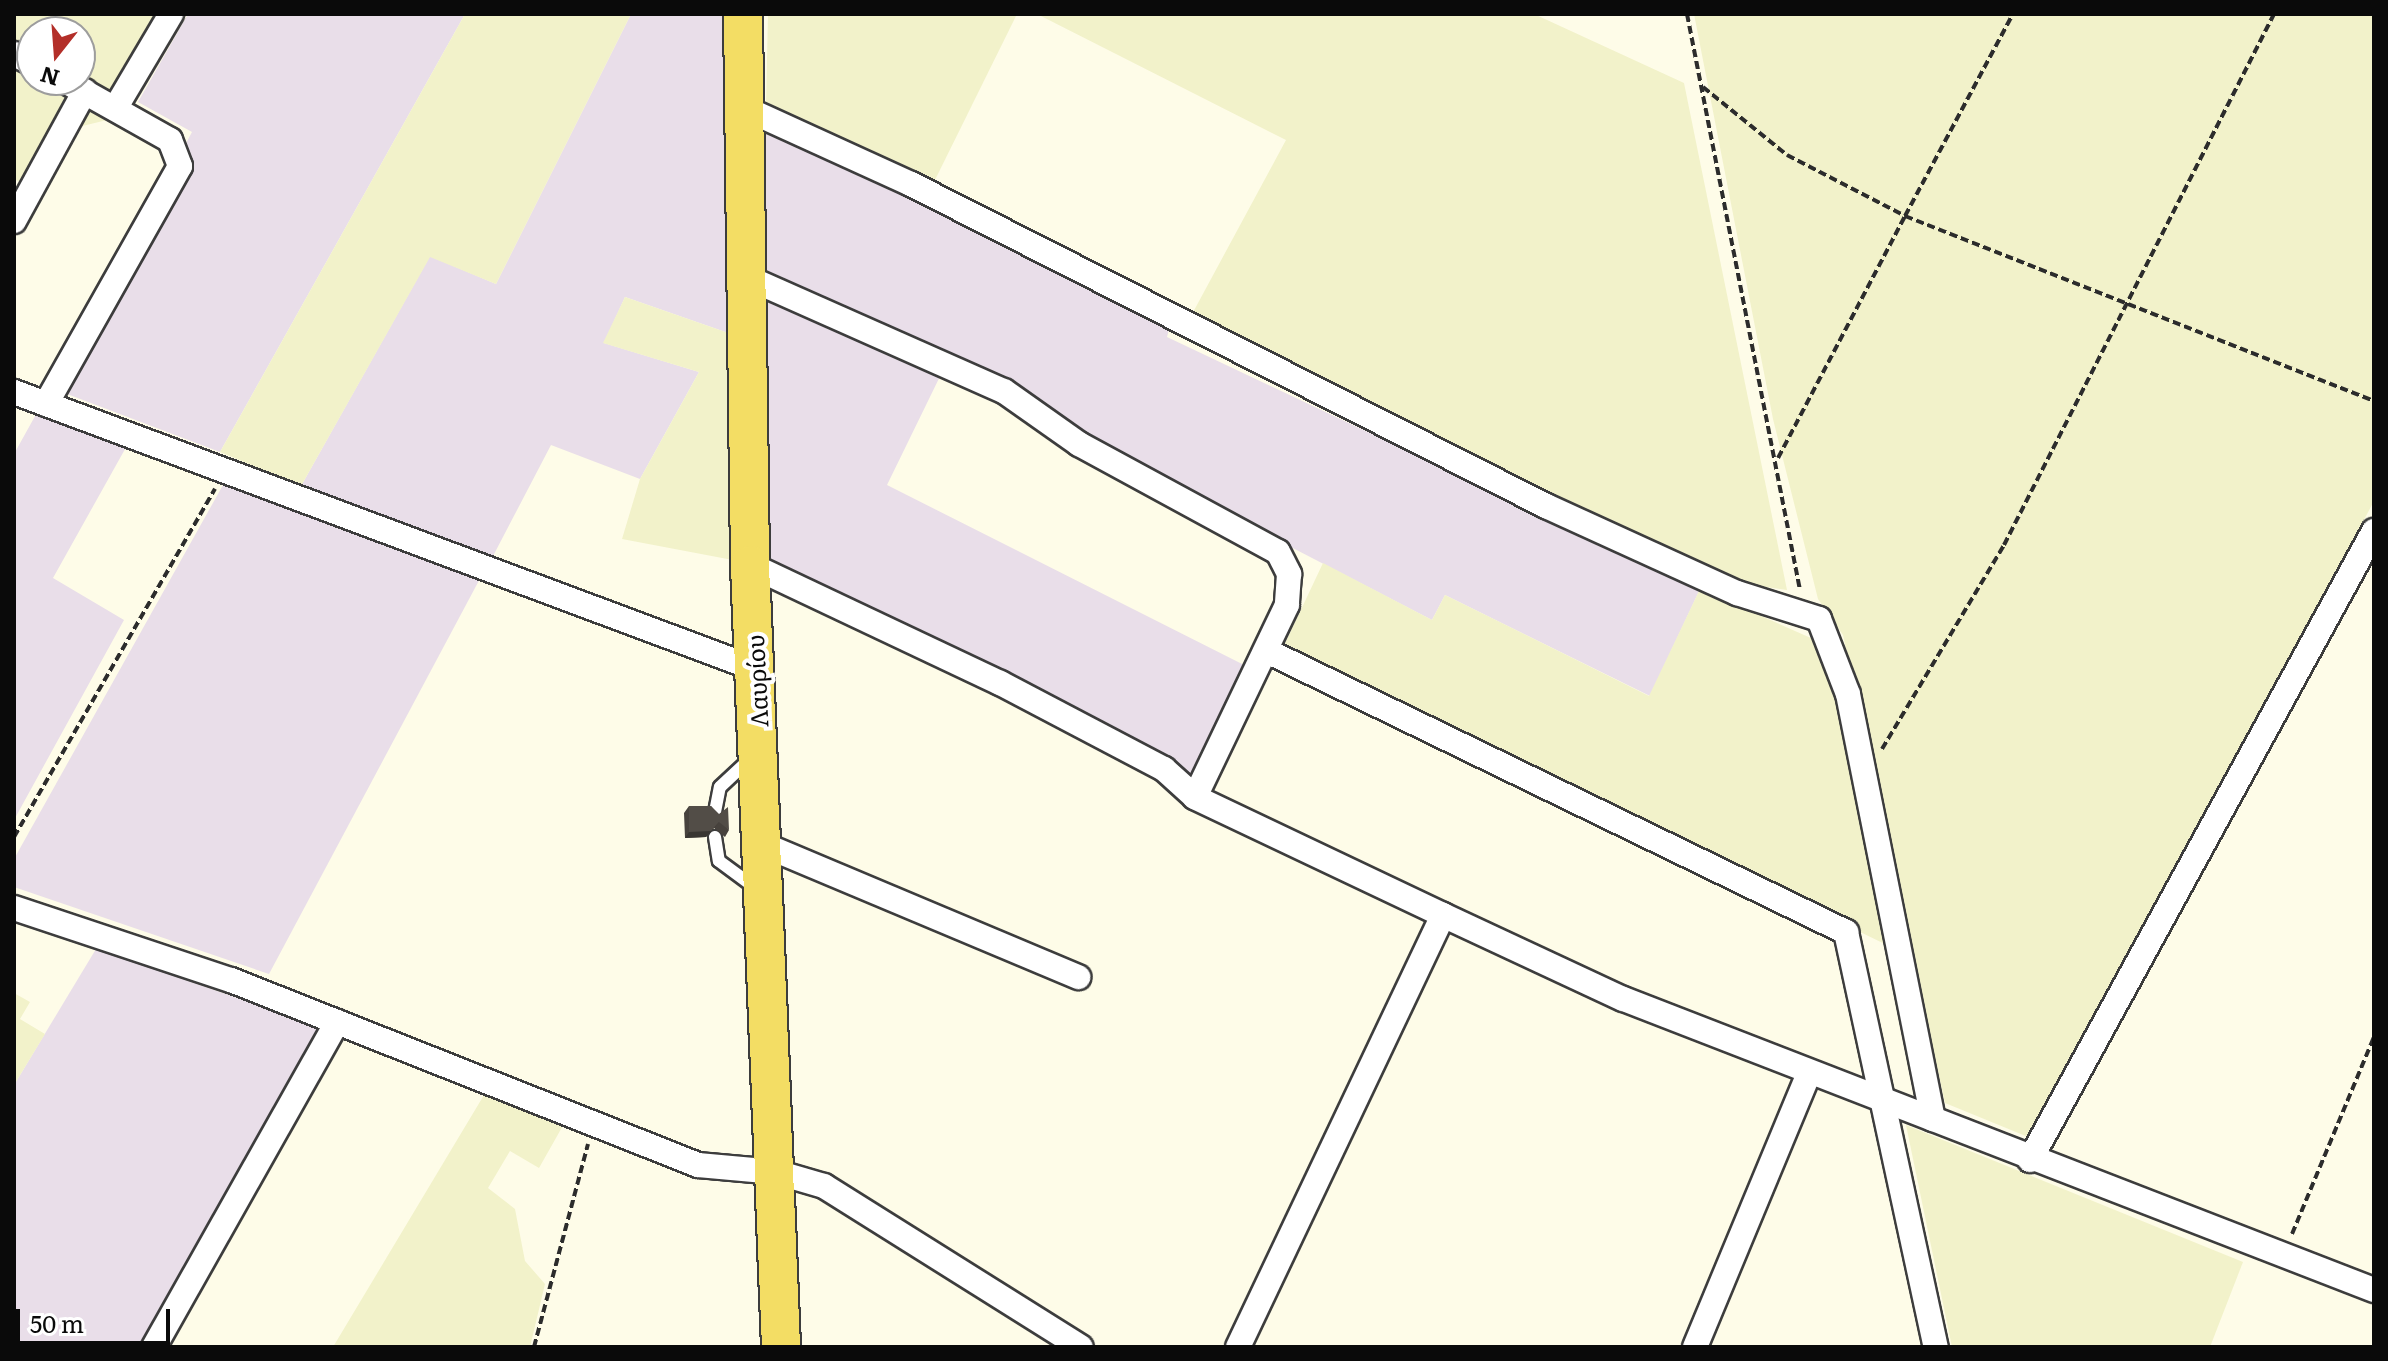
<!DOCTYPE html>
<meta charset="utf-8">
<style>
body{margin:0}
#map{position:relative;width:2388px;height:1361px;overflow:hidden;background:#fefce8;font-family:Literata,serif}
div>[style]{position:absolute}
.industrial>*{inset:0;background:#e9dee9}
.farmland>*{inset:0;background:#f2f2ca}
.path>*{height:4px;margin-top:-2px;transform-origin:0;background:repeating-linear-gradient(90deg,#2c2c2c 0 8px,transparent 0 12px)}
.roads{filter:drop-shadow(2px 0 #3d3d3d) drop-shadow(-2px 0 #3d3d3d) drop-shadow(0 2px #3d3d3d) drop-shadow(0 -2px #3d3d3d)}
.service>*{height:12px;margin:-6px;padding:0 6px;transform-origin:6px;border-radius:6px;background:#fff}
.minor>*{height:24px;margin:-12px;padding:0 12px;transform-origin:12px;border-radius:12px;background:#fff}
.primary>*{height:38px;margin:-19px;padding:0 19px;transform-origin:19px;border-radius:19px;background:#f3dd64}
.wall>*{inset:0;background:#47423d}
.shaded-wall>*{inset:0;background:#393632}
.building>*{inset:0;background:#524d47}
span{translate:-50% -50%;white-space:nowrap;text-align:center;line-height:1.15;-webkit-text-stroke:8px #fff;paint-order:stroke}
.street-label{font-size:24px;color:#0a0a0a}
.frame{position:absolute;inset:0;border:16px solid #0a0a0a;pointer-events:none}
.north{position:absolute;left:16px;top:16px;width:80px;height:80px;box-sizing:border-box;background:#fff;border:2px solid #9d9d9d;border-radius:50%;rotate:197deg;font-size:22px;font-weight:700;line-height:32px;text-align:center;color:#0a0a0a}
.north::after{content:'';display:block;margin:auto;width:28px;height:36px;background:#b32f29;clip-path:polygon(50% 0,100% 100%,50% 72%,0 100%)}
.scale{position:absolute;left:16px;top:1309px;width:154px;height:36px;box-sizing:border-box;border:4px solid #0a0a0a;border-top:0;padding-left:10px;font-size:24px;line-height:28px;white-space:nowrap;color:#0a0a0a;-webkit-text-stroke:6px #fff;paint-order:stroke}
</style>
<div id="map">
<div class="industrial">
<i style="clip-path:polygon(188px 14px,465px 14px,220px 452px,54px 389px,192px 132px,138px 102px)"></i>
<i style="clip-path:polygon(631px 14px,732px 14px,734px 335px,625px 297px,604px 343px,699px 372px,640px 479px,551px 445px,492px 558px,301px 486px,430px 256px,496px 284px)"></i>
<i style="clip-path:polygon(764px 128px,1170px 326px,1167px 337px,1700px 589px,1650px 696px,1445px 595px,1432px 620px,1082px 439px,948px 360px,887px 485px,1254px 670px,1198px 777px,765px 566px)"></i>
<i style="clip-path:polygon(39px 409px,129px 442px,53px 578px,124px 620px,14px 820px,14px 454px)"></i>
<i style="clip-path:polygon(242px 481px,483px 573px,269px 974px,14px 887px,14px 859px,223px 485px)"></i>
<i style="clip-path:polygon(96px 949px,329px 1030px,144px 1347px,14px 1347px,14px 1085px)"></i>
</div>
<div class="farmland">
<i style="clip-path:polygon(evenodd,14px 14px,166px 14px,107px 120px,58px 132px,28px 186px,14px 179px,14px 14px,32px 32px,80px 32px,80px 80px,32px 80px,32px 32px)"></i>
<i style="clip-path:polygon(465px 14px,631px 14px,496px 284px,430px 257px,301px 486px,220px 452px)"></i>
<i style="clip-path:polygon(768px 14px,1017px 14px,932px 186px,766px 105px)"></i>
<i style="clip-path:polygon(1037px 14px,1534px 14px,1684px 83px,1787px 590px,1745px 584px,1490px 468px,1191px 316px,1286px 140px)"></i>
<i style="clip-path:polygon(1694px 14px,2374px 14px,2374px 501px,2033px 1139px,1945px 1103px,1843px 635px,1818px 599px,1773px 419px)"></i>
<i style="clip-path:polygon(625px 297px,734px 335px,738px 561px,622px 539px,640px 479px,699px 372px,603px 343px)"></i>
<i style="clip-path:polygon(1323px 563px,1432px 620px,1445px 595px,1649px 696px,1700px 589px,1829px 646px,1893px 948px,1282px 650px)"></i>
<i style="clip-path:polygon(14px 993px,30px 1002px,20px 1019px,45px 1034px,14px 1085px)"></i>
<i style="clip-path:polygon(487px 1090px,565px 1122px,539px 1168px,510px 1151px,488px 1188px,515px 1209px,525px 1261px,545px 1284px,530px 1347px,333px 1347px)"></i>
<i style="clip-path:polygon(1906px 1125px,2243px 1262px,2210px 1347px,1952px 1347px)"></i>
</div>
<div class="path">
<i style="left:1687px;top:14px;width:587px;rotate:78.9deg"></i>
<i style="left:1703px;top:87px;width:108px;rotate:39deg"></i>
<i style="left:1787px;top:155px;width:133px;rotate:27.3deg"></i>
<i style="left:1905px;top:216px;width:229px;rotate:-61.9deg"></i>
<i style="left:1778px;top:458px;width:273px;rotate:-62.3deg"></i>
<i style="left:1905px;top:216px;width:504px;rotate:21.53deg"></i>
<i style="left:1882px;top:749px;width:238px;rotate:-59.1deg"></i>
<i style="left:2004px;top:545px;width:596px;rotate:-63.05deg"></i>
<i style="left:14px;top:837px;width:402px;rotate:-60deg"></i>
<i style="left:2292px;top:1234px;width:213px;rotate:-67.4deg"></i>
<i style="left:534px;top:1347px;width:210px;rotate:-75.1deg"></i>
</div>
<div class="roads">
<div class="service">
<i style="left:715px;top:812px;width:25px;rotate:-79deg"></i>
<i style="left:720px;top:787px;width:42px;rotate:-43.1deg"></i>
<i style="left:715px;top:837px;width:24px;rotate:81deg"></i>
<i style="left:719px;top:861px;width:47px;rotate:36.4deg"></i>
</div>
<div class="minor">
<i style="left:14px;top:54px;width:20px;rotate:27deg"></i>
<i style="left:116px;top:107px;width:108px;rotate:-59.4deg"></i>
<i style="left:742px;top:107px;width:186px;rotate:24.5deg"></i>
<i style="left:911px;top:184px;width:712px;rotate:26.89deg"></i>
<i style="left:1546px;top:506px;width:210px;rotate:24.5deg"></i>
<i style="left:1737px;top:593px;width:86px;rotate:17.6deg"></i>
<i style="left:1819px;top:619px;width:80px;rotate:68.9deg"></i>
<i style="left:1848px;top:694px;width:433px;rotate:78.7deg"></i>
<i style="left:1933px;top:1119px;width:332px;rotate:-158.8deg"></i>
<i style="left:1623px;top:999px;width:199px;rotate:-155deg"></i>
<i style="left:1443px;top:915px;width:275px;rotate:-154.6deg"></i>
<i style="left:1195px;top:797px;width:42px;rotate:-137.9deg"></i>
<i style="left:1164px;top:769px;width:185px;rotate:-152.3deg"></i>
<i style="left:1000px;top:683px;width:276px;rotate:-154.7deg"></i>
<i style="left:14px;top:221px;width:148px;rotate:-61.4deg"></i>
<i style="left:744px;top:276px;width:284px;rotate:23.9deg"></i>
<i style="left:1004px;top:391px;width:92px;rotate:35.2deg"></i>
<i style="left:1079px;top:444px;width:226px;rotate:28.5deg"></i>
<i style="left:1278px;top:552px;width:25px;rotate:63deg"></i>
<i style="left:1289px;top:574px;width:31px;rotate:94deg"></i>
<i style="left:1287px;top:605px;width:213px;rotate:115.6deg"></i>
<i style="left:14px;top:392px;width:792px;rotate:20.47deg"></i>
<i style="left:46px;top:404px;width:273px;rotate:-60.6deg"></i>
<i style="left:180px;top:166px;width:28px;rotate:-111deg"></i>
<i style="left:170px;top:140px;width:123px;rotate:-150.7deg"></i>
<i style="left:1267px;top:651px;width:644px;rotate:25.89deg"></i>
<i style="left:1846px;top:932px;width:425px;rotate:77.8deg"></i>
<i style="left:764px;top:845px;width:341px;rotate:22.8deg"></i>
<i style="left:14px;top:908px;width:229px;rotate:18.4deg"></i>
<i style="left:231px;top:980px;width:502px;rotate:21.61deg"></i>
<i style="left:698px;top:1165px;width:78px;rotate:5.1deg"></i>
<i style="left:776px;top:1172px;width:50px;rotate:16.3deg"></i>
<i style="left:824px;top:1186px;width:303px;rotate:32.1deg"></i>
<i style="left:1933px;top:1119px;width:473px;rotate:21.2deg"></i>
<i style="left:2030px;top:1160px;width:717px;rotate:-61.33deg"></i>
<i style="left:154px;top:1347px;width:373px;rotate:-60.6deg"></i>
<i style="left:1238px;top:1347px;width:478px;rotate:-64.6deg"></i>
<i style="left:1695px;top:1347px;width:294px;rotate:-67.4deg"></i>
</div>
<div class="primary">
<i style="left:743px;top:14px;width:551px;rotate:89.27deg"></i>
<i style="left:750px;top:565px;width:783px;rotate:87.73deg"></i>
</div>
</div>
<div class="wall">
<i style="clip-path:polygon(689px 806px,711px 806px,729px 830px,725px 837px,714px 828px,706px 837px,685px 838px,684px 813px)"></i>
</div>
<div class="shaded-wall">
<i style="clip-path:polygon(719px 822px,706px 837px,685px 838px,689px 832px)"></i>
</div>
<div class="building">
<i style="clip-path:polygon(689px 806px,711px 806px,719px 814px,728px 807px,729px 830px,719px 822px,711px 831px,689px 832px)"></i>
</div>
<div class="street-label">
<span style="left:756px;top:681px;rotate:-93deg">Λαυρίου</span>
</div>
<div class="frame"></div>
<div class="north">N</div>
<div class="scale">50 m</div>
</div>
